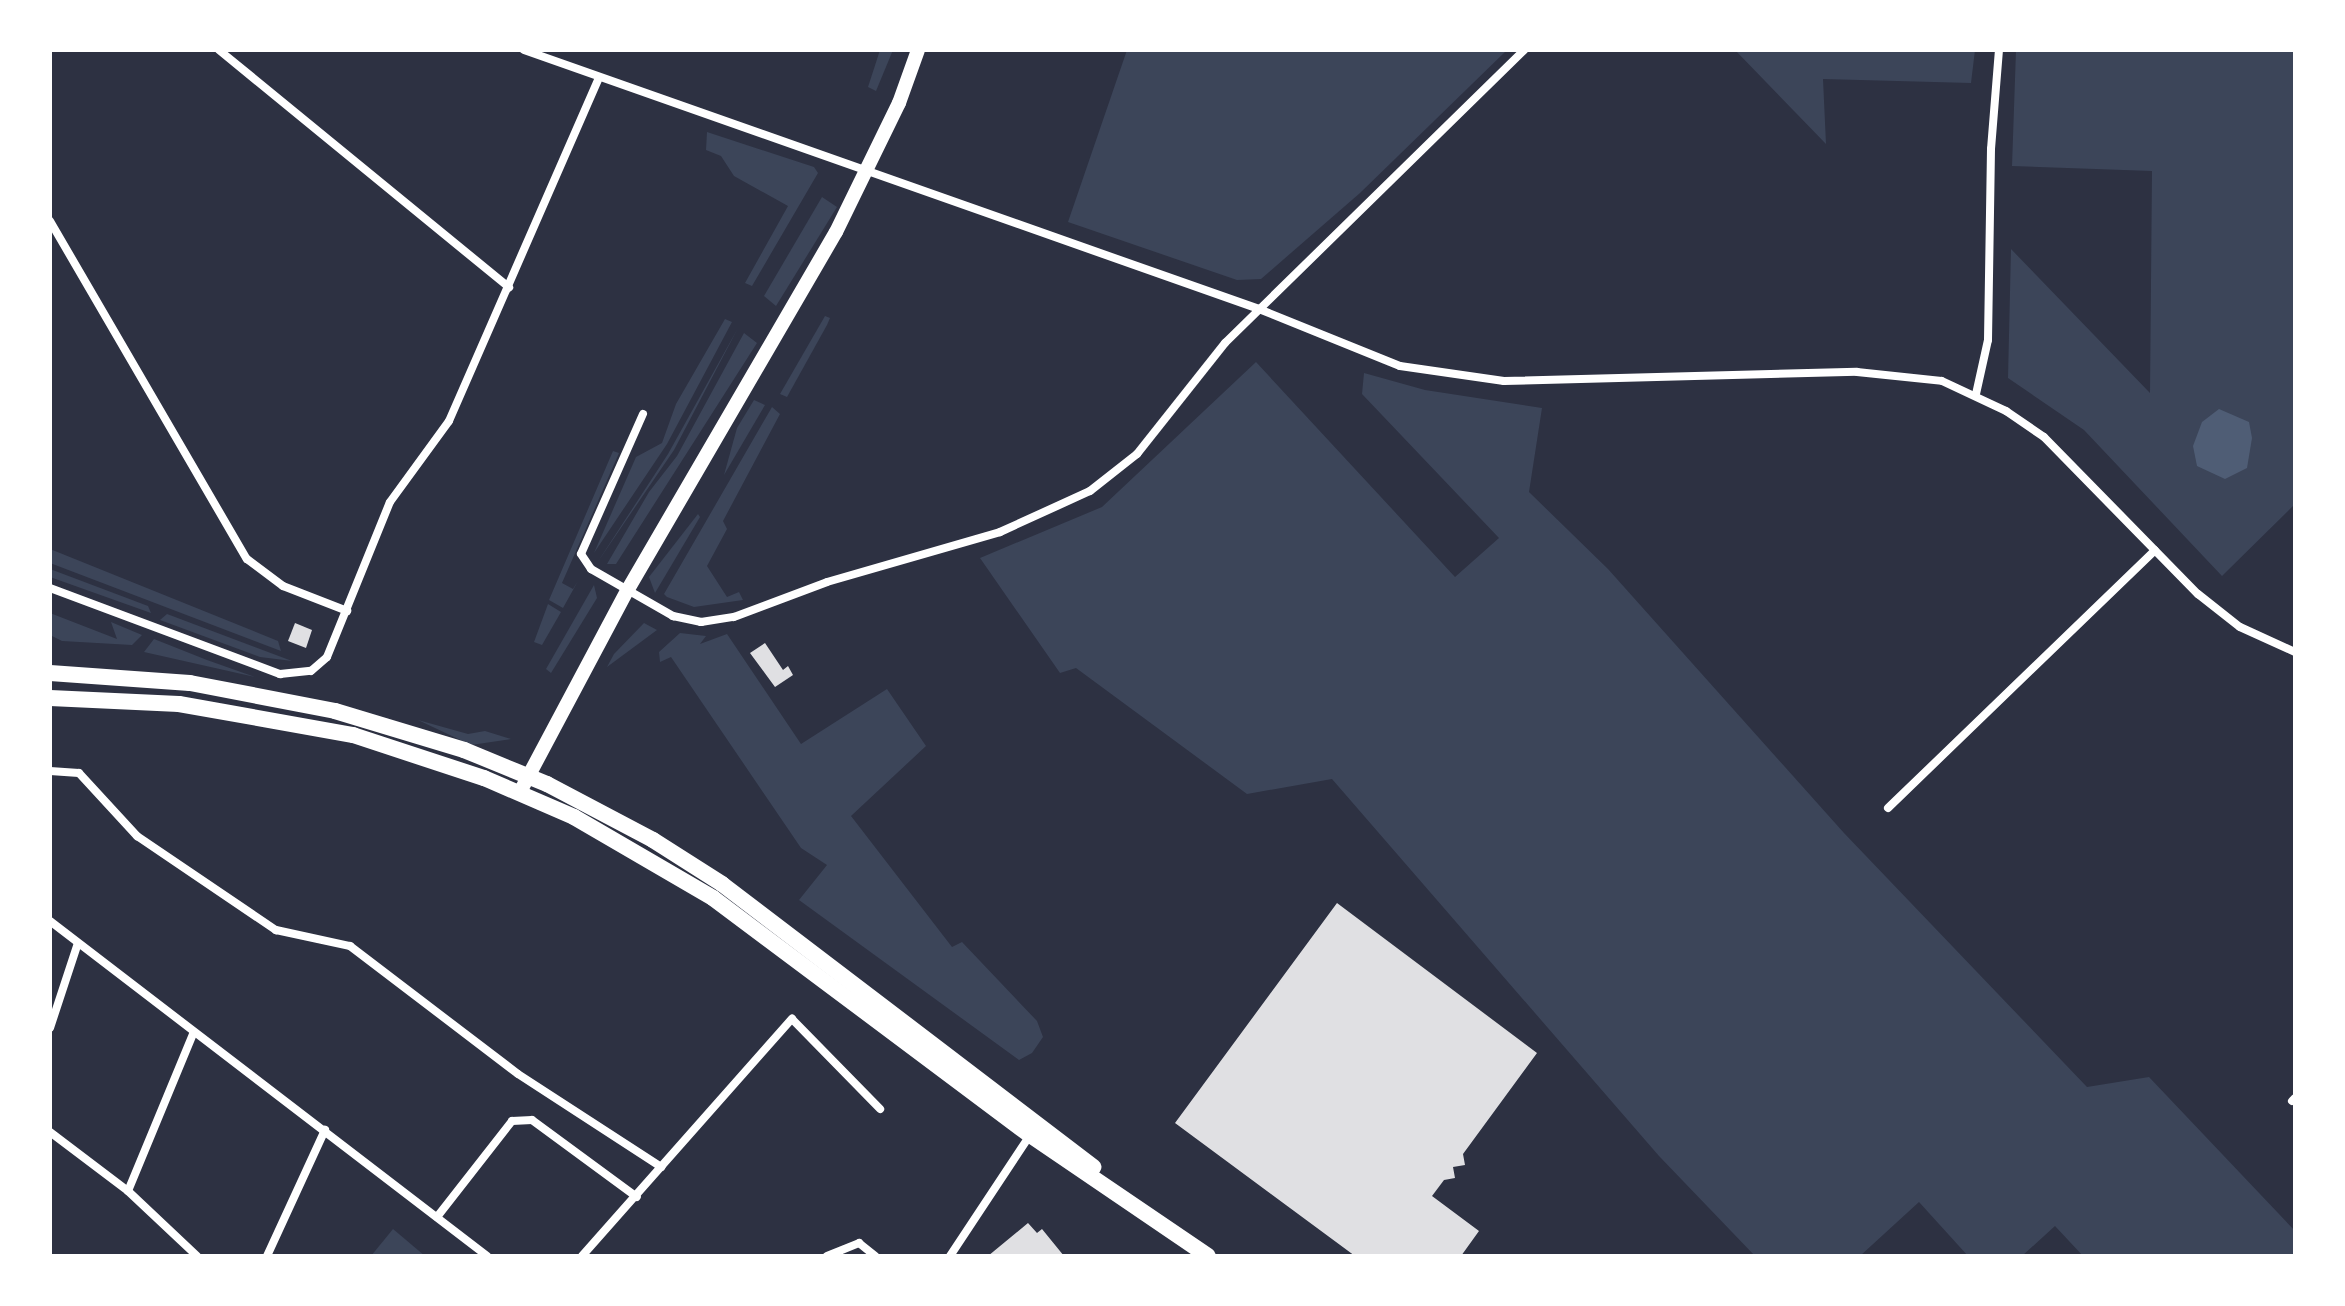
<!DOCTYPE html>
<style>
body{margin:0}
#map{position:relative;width:2345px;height:1306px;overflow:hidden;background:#2d3142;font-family:"DejaVu Sans",sans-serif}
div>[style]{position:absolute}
.green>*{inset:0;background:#3c4559}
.water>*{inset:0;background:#4f5d75}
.building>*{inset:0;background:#e0e0e3}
.minor>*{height:8px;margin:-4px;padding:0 4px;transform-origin:4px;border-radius:4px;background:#fff}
.secondary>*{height:14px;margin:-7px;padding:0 7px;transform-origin:7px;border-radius:7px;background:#fff}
.primary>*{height:16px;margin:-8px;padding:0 8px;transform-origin:8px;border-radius:8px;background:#fff}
span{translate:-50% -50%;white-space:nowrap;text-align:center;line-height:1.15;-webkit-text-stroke:6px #fff;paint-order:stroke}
.frame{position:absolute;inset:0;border:52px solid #fff;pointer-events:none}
</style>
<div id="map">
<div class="green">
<i style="clip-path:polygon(880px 50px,893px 50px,876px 91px,868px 87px)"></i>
<i style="clip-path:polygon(1127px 50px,1507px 50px,1360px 193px,1261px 279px,1237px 280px,1068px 222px)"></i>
<i style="clip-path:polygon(1735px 50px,1975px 50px,1971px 83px,1823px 79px,1826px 144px)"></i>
<i style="clip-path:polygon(2016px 50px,2295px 50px,2295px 504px,2222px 576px,2084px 430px,2008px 378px,2011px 249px,2150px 393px,2152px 171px,2012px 166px)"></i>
<i style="clip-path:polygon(707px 132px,814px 167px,818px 173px,752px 286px,745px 283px,788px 206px,734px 176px,721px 156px,706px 150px)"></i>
<i style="clip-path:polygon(822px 197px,837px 207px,776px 306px,764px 296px)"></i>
<i style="clip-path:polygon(825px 316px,830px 318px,827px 325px,787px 397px,780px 394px)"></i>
<i style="clip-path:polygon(725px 319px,732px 322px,667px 444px,594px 553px,636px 457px,662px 443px,676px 404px)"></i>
<i style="clip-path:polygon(738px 328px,674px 450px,597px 563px,668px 454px)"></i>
<i style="clip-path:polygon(744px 333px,757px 343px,616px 564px,607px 564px,649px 492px,677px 456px)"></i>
<i style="clip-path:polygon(1256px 362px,1455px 577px,1499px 538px,1362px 394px,1364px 373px,1425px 390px,1542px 408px,1529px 492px,1608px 569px,1844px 833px,2087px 1087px,2149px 1077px,2295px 1231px,2295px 1256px,2083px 1256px,2055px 1226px,2022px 1256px,1968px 1256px,1919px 1202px,1860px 1256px,1755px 1256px,1659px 1156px,1332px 779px,1247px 794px,1076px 668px,1060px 673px,980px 558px,1102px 507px)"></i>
<i style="clip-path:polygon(754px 400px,765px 405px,724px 475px,737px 428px)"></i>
<i style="clip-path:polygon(772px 407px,780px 414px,723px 521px,727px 529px,707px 566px,727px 597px,739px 592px,743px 600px,694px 607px,667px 597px,664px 594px)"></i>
<i style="clip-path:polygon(613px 451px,619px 453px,562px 583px,573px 589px,578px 581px,563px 608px,549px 600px)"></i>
<i style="clip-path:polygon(698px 514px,700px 517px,655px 593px,649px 577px)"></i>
<i style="clip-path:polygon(50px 549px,278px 641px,281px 651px,50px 563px)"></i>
<i style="clip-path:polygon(50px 569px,148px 606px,151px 613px,50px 577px)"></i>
<i style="clip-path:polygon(594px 585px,597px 598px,551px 673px,546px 669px)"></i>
<i style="clip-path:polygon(548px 604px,561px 612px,542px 645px,534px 642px)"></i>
<i style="clip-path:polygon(50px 613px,117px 639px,111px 622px,142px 635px,132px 645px,62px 641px,50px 635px)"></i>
<i style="clip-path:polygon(167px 614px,292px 661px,260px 657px,160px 620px)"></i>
<i style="clip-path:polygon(644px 623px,657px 630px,607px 667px,614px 654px)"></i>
<i style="clip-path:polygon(680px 633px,706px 636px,700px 644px,727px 634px,801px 744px,887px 689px,926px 746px,851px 816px,952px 947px,962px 942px,1037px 1021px,1043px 1037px,1032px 1053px,1019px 1060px,799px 900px,827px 865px,801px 848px,671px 657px,660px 662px,659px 652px)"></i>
<i style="clip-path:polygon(154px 639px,207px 660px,255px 677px,144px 652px)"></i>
<i style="clip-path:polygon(418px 720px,468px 734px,485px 731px,511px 739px,471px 745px)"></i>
<i style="clip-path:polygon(393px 1229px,425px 1256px,371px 1256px)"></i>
</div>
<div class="water">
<i style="clip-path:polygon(2219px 409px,2249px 422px,2252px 438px,2247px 468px,2225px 479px,2197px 466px,2193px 446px,2202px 422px)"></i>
</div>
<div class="building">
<i style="clip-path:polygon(295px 623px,312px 630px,306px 648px,288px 641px)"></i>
<i style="clip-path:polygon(765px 643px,783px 670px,788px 666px,793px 675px,775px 687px,750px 653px)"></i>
<i style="clip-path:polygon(1337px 903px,1537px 1053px,1463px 1154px,1465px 1165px,1453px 1167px,1455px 1178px,1444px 1180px,1432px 1196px,1479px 1231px,1461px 1256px,1355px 1256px,1175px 1123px)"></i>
<i style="clip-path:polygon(1028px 1223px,1037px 1233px,1042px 1229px,1064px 1256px,988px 1256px)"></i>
</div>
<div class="minor">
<i style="left:219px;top:50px;width:375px;rotate:39.3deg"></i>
<i style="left:524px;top:50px;width:779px;rotate:19.41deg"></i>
<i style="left:1259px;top:309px;width:152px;rotate:22deg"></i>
<i style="left:1400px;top:366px;width:105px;rotate:8.2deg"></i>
<i style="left:1504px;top:381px;width:353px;rotate:-1.5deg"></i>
<i style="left:1857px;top:372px;width:85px;rotate:6deg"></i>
<i style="left:1942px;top:381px;width:71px;rotate:25.1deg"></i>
<i style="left:2006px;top:411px;width:46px;rotate:34.4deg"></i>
<i style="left:2044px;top:437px;width:220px;rotate:45.6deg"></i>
<i style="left:2198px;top:594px;width:53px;rotate:38.2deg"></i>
<i style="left:2240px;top:627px;width:60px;rotate:24.4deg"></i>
<i style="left:50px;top:221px;width:391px;rotate:59.8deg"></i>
<i style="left:247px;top:559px;width:45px;rotate:36.9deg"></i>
<i style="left:283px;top:586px;width:69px;rotate:21.3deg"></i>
<i style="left:1976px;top:394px;width:55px;rotate:-77.5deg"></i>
<i style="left:1988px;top:340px;width:191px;rotate:-89.1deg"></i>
<i style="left:1991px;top:149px;width:99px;rotate:-85.4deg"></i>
<i style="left:643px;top:414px;width:153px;rotate:113.9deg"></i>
<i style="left:581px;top:554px;width:18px;rotate:56deg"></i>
<i style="left:591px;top:569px;width:95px;rotate:29.8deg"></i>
<i style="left:673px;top:616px;width:29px;rotate:12deg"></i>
<i style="left:701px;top:622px;width:33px;rotate:-9deg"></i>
<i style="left:734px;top:617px;width:99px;rotate:-20.6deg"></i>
<i style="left:827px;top:582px;width:180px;rotate:-16.1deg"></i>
<i style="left:1000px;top:532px;width:99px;rotate:-24.5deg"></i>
<i style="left:1090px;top:491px;width:60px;rotate:-38.2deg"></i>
<i style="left:1137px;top:454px;width:142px;rotate:-51.6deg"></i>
<i style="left:1225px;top:343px;width:419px;rotate:-44.4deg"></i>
<i style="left:50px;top:588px;width:246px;rotate:20.5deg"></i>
<i style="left:280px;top:674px;width:31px;rotate:-6deg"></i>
<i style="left:311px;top:671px;width:21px;rotate:-41deg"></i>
<i style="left:327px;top:657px;width:167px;rotate:-67.9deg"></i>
<i style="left:390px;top:502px;width:100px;rotate:-53.9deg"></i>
<i style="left:449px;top:421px;width:372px;rotate:-66.4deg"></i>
<i style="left:50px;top:771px;width:29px;rotate:4deg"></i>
<i style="left:79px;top:773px;width:86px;rotate:47.4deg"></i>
<i style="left:137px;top:836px;width:168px;rotate:34.1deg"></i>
<i style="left:276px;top:930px;width:76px;rotate:12.2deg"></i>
<i style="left:350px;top:946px;width:211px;rotate:37.3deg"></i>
<i style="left:518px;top:1074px;width:171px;rotate:33deg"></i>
<i style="left:1888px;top:808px;width:371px;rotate:-44deg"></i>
<i style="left:50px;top:921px;width:551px;rotate:37.47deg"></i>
<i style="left:50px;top:1028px;width:89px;rotate:-71.8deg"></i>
<i style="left:2292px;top:1101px;width:4px;rotate:-45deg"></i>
<i style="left:50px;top:1132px;width:98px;rotate:37.1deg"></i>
<i style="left:128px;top:1191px;width:95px;rotate:43.3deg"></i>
<i style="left:128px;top:1191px;width:172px;rotate:-67.5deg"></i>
<i style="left:437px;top:1217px;width:122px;rotate:-52deg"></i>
<i style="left:512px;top:1121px;width:20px;rotate:-3deg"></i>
<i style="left:532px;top:1120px;width:130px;rotate:36.3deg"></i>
<i style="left:267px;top:1256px;width:139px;rotate:-65.3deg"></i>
<i style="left:582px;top:1256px;width:317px;rotate:-48.5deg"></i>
<i style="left:792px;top:1019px;width:126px;rotate:45.6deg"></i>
<i style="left:827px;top:1256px;width:35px;rotate:-22deg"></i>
<i style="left:859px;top:1243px;width:21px;rotate:39deg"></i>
<i style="left:950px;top:1256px;width:145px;rotate:-56.5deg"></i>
</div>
<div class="secondary">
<i style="left:520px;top:792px;width:228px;rotate:-62deg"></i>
<i style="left:627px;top:591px;width:415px;rotate:-59.8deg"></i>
<i style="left:836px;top:232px;width:144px;rotate:-64deg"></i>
<i style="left:899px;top:103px;width:56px;rotate:-70.3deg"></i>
</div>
<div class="primary">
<i style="left:50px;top:673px;width:140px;rotate:4.1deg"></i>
<i style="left:190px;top:683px;width:148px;rotate:10.9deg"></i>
<i style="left:335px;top:711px;width:135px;rotate:16.8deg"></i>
<i style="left:464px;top:750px;width:90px;rotate:22.3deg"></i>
<i style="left:547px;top:784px;width:120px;rotate:27.8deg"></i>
<i style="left:653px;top:840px;width:82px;rotate:32.5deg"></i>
<i style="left:722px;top:884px;width:467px;rotate:37.3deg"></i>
<i style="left:50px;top:698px;width:129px;rotate:2.7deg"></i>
<i style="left:179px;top:704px;width:177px;rotate:10.1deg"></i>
<i style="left:353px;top:735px;width:138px;rotate:18.2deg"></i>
<i style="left:484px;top:778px;width:98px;rotate:23.4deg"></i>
<i style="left:574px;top:817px;width:161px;rotate:30.2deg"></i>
<i style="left:713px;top:898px;width:396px;rotate:36.8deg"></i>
<i style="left:1030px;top:1135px;width:215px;rotate:34.2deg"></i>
</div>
<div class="frame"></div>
</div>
